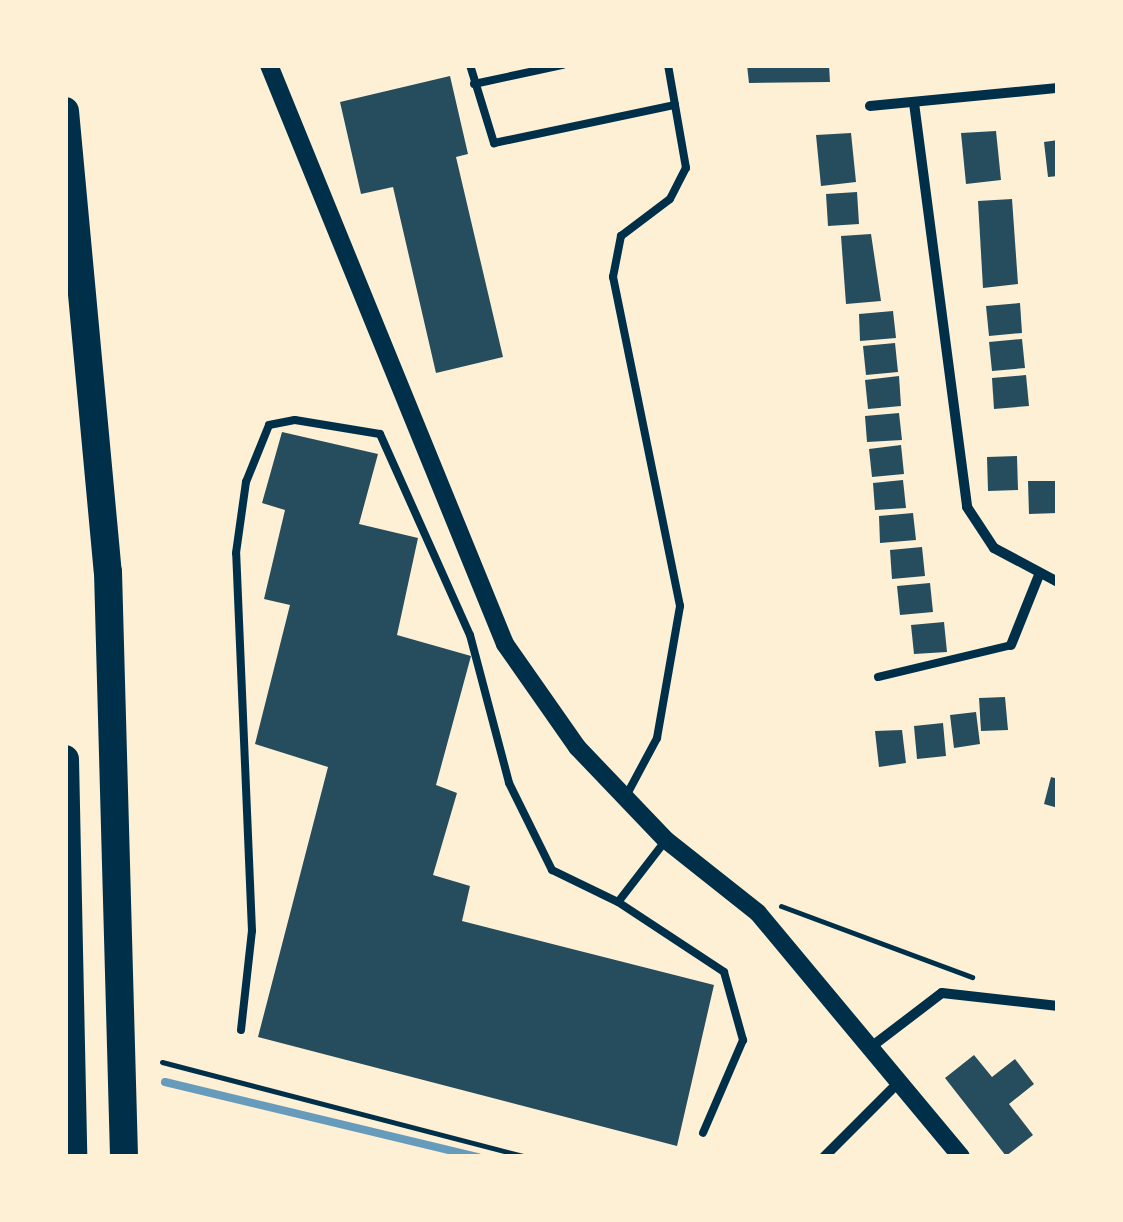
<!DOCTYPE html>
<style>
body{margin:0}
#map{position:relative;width:1123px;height:1222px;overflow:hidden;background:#fdf0d5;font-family:"Source Sans 3",sans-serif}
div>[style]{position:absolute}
.stream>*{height:8px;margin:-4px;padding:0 4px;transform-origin:4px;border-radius:4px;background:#669bbc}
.building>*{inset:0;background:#264d5e}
.path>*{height:5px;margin:-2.5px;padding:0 2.5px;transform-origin:2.5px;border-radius:2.5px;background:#003049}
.service>*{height:8px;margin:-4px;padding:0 4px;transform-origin:4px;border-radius:4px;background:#003049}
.minor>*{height:10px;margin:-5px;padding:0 5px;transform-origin:5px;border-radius:5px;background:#003049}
.tertiary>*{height:18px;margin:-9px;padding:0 9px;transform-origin:9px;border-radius:9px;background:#003049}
.motorway>*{height:28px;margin:-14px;padding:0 14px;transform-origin:14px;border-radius:14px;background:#003049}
span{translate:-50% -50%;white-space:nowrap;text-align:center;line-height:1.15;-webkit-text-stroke:10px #fdf0d5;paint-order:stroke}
.frame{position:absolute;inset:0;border:68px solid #fdf0d5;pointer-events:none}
</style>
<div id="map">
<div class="stream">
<i style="left:165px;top:1082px;width:322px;rotate:13.5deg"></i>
</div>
<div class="building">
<i style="clip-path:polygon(747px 65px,829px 65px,830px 82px,749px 83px)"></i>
<i style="clip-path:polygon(450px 76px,468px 154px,456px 157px,503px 357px,436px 373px,393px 187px,361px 194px,340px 102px)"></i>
<i style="clip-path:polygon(996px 131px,1001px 180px,966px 184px,961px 133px)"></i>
<i style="clip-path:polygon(851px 133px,856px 182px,821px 186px,816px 135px)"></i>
<i style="clip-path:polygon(1058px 140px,1058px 176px,1048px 177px,1044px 142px)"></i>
<i style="clip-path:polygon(857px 192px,859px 224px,828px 226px,826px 194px)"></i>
<i style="clip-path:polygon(1012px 199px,1018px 284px,983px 288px,978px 201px)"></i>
<i style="clip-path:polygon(871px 234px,881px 301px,846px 304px,841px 236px)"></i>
<i style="clip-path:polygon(1020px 303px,1022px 333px,989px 336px,986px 306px)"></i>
<i style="clip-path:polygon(893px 311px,896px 338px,860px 341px,859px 314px)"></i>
<i style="clip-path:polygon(1022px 339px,1025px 368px,992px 371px,989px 342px)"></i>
<i style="clip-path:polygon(895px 343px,898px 372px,866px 375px,863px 346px)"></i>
<i style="clip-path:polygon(1026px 375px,1029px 406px,994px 409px,992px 378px)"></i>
<i style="clip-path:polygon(899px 376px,901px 406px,868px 409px,865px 380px)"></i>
<i style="clip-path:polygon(899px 413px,902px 440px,867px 442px,865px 416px)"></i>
<i style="clip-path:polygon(282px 432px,378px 454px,359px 524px,418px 538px,397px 635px,471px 656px,436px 785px,457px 793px,433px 875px,470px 886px,462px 921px,714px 985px,677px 1146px,258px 1037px,328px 767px,255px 744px,290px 605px,264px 599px,285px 510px,262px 503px)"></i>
<i style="clip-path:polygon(901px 445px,904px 474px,872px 477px,869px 449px)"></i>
<i style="clip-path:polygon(1017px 456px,1018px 490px,988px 491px,987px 457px)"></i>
<i style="clip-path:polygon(903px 480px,906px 508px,875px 510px,873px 483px)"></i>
<i style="clip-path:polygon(1028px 481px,1058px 481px,1058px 513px,1029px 514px)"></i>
<i style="clip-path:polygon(913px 513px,916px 540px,880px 543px,879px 516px)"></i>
<i style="clip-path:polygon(922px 547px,925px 576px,892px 579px,890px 550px)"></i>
<i style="clip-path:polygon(930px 583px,933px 612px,900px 615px,897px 586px)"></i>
<i style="clip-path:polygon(944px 622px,947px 652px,914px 654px,911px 625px)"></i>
<i style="clip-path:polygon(1005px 697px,1008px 730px,981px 731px,979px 698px)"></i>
<i style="clip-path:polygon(976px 712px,980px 744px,954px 748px,950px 715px)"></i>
<i style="clip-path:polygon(943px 723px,946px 756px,917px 759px,914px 726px)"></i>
<i style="clip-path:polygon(902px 730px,906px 763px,879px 767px,875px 731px)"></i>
<i style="clip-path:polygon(1051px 777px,1058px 779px,1058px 808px,1044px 804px)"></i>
<i style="clip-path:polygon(974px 1055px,992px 1077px,1015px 1059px,1034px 1084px,1009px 1104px,1033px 1135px,1006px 1156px,945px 1078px)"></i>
</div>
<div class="path">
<i style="left:781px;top:906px;width:204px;rotate:20.4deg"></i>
<i style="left:162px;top:1062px;width:376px;rotate:14.6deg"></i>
</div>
<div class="service">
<i style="left:470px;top:65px;width:82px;rotate:72.9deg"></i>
<i style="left:494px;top:143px;width:185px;rotate:-11.9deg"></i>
<i style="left:474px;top:84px;width:91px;rotate:-12.1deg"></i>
<i style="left:878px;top:677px;width:137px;rotate:-13.5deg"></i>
<i style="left:625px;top:798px;width:68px;rotate:-61.9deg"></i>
<i style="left:657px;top:738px;width:134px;rotate:-80.1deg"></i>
<i style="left:680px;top:606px;width:336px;rotate:-101.5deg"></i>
<i style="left:613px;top:277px;width:42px;rotate:-79deg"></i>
<i style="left:621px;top:236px;width:61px;rotate:-37.1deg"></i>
<i style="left:670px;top:199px;width:35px;rotate:-63deg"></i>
<i style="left:686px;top:168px;width:105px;rotate:-99.9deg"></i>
<i style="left:666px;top:840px;width:78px;rotate:127.7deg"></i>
<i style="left:618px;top:902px;width:127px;rotate:33.4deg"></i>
<i style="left:724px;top:972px;width:71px;rotate:74.4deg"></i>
<i style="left:743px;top:1040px;width:101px;rotate:113.3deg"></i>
<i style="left:241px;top:1030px;width:100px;rotate:-83.7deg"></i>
<i style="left:252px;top:931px;width:378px;rotate:-92.4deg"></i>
<i style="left:236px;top:553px;width:72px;rotate:-82deg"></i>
<i style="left:246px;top:482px;width:61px;rotate:-68deg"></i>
<i style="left:269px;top:425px;width:26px;rotate:-11deg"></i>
<i style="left:295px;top:420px;width:86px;rotate:9.4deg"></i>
<i style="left:380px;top:434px;width:220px;rotate:65.9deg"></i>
<i style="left:470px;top:635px;width:153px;rotate:75.2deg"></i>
<i style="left:509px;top:783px;width:97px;rotate:63.7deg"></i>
<i style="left:552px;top:870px;width:73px;rotate:25.9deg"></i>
</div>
<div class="minor">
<i style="left:914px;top:103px;width:407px;rotate:82.5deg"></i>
<i style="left:967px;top:507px;width:49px;rotate:56.6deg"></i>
<i style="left:994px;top:548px;width:72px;rotate:28deg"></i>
<i style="left:870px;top:106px;width:189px;rotate:-5.5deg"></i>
<i style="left:1011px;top:645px;width:75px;rotate:-68.2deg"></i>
<i style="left:871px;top:1047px;width:89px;rotate:-37.3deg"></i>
<i style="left:942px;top:993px;width:117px;rotate:6.4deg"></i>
<i style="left:824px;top:1157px;width:106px;rotate:-45deg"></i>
</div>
<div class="tertiary">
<i style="left:269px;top:65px;width:625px;rotate:67.82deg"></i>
<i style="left:505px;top:644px;width:126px;rotate:55deg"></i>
<i style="left:577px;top:747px;width:129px;rotate:46.3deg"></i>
<i style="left:666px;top:840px;width:117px;rotate:38.4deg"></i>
<i style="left:758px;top:913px;width:317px;rotate:50.2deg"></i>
</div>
<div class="motorway">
<i style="left:65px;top:111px;width:463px;rotate:84.7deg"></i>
<i style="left:108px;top:572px;width:585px;rotate:88.43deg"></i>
<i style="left:65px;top:759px;width:398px;rotate:88.8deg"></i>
</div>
<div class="frame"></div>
</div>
